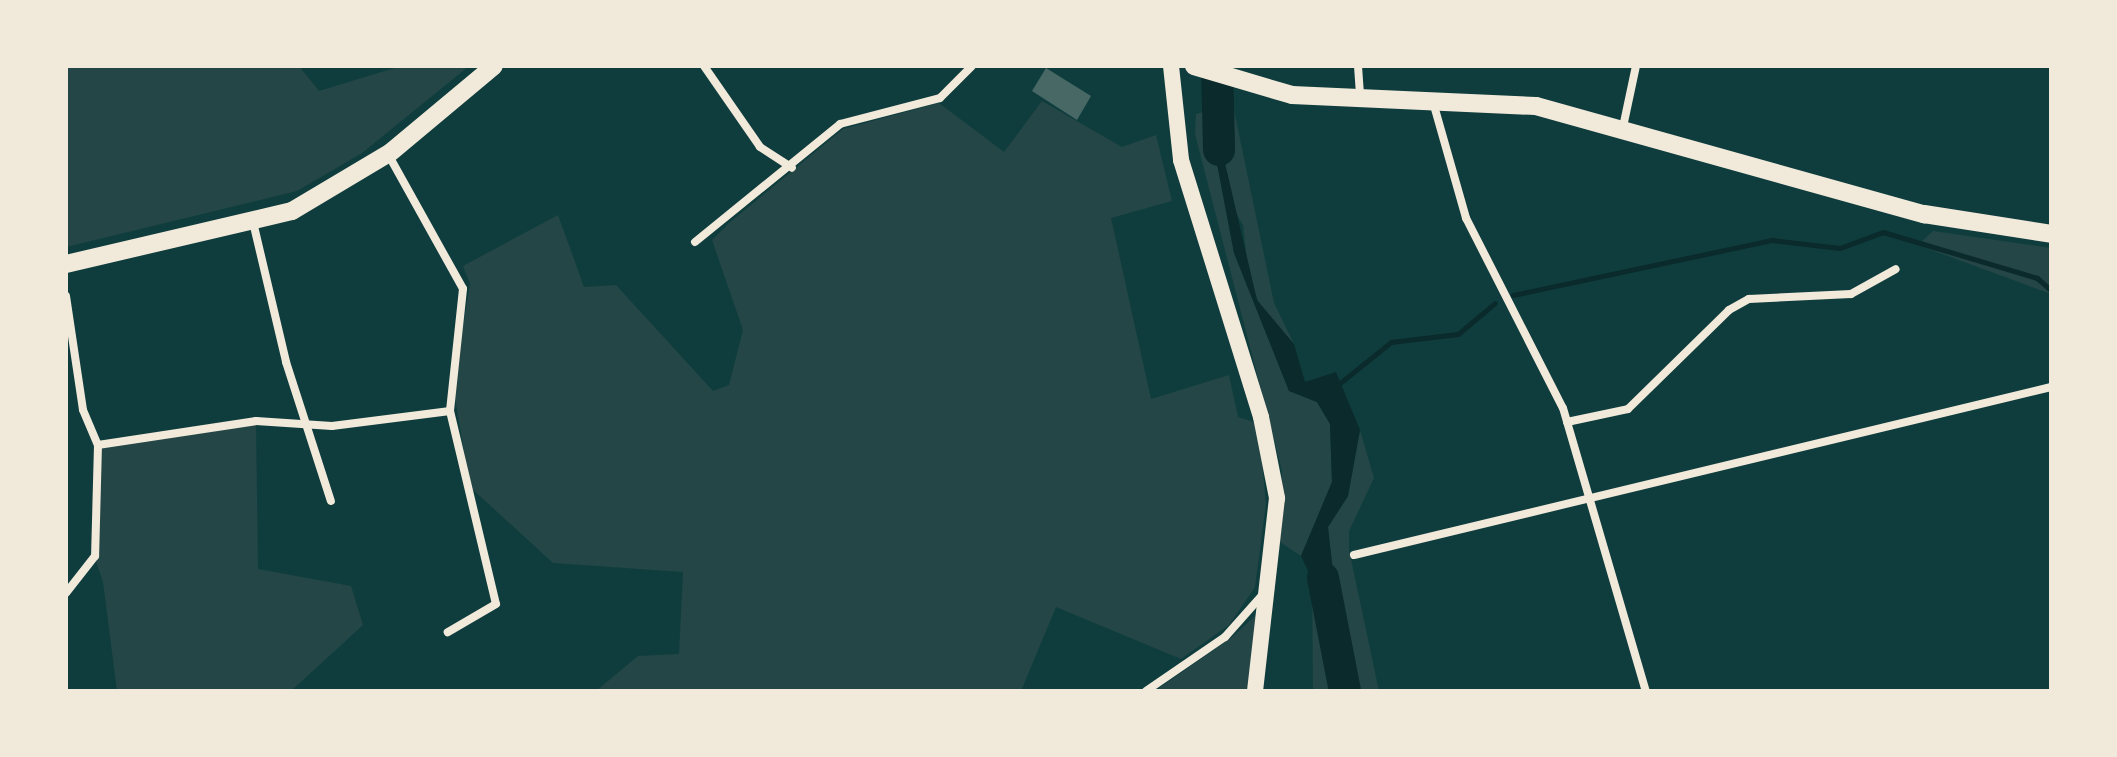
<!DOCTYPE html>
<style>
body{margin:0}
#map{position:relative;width:2117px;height:757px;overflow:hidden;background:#0f3d3e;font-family:Rubik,sans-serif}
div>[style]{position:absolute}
.green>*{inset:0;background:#244646}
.water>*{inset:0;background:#0a2a2b}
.stream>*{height:5px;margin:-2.5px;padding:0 2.5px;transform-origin:2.5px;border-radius:2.5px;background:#0a2a2b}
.river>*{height:32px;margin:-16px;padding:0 16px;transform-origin:16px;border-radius:16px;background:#0a2a2b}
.building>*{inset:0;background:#486865}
.minor>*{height:8px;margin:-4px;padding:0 4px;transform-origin:4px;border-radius:4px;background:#f1e9da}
.secondary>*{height:16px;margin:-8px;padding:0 8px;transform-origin:8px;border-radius:8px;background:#f1e9da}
.primary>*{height:18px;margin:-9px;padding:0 9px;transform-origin:9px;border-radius:9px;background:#f1e9da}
span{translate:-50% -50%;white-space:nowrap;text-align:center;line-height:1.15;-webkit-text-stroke:7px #f1e9da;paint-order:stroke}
.frame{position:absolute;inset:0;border:68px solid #f1e9da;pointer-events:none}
</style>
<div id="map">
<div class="green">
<i style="clip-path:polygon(66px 66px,299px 66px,319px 91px,401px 66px,469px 66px,362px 153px,297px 191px,66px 247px)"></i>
<i style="clip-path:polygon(1042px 101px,1122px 147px,1156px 135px,1172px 201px,1111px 218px,1151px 399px,1229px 375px,1238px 417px,1254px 422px,1260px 440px,1266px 504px,1255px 587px,1229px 625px,1181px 659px,1056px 607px,1021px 691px,596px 691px,638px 656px,679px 654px,683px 572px,553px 563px,470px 487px,453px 386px,470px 284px,463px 266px,558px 215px,584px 287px,616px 285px,713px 391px,729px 385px,743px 330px,712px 240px,729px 223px,843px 129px,939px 103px,1004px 152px)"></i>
<i style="clip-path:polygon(1234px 110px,1274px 303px,1294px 344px,1266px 318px,1249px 280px,1243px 225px,1230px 203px,1221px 146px)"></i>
<i style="clip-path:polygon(1207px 111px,1234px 253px,1289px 391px,1317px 402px,1330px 424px,1332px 482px,1301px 556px,1280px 542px,1282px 471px,1195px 134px,1196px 114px)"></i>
<i style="clip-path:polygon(1933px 231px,2051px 248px,2051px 294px,1918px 245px)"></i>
<i style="clip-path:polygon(256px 424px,258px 569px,351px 586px,363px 625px,291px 691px,117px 691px,103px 582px,91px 547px,94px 450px)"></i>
<i style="clip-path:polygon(1360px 430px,1374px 478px,1349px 531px,1349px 550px,1379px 691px,1313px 691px,1312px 580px,1331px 619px,1337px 616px,1328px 527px,1348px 496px)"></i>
<i style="clip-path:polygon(1256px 615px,1250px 691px,1155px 691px,1231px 638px)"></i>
</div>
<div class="water">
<i style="clip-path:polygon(1221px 106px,1234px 110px,1221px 146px,1257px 300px,1294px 344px,1305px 382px,1336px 372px,1360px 430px,1348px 496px,1328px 527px,1338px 616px,1331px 619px,1301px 556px,1332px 482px,1330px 424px,1317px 402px,1289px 391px,1234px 253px,1207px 111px)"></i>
</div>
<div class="stream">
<i style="left:1513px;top:295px;width:265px;rotate:-12deg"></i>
<i style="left:1772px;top:240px;width:68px;rotate:6.7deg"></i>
<i style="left:1840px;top:248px;width:46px;rotate:-20.4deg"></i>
<i style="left:1883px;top:232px;width:161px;rotate:16.6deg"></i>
<i style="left:2037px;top:278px;width:18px;rotate:41deg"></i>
<i style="left:1335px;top:387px;width:72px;rotate:-38.8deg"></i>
<i style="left:1391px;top:342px;width:67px;rotate:-6.8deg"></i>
<i style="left:1458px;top:334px;width:48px;rotate:-40deg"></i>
</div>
<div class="river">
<i style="left:1217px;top:66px;width:84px;rotate:88.6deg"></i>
<i style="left:1323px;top:578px;width:115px;rotate:79deg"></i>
</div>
<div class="building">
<i style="clip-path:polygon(1046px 68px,1091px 96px,1077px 120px,1032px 91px)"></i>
</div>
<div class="minor">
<i style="left:704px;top:66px;width:98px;rotate:55.3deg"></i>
<i style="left:760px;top:147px;width:38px;rotate:33deg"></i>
<i style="left:1358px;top:66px;width:28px;rotate:86deg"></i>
<i style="left:1433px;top:102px;width:121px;rotate:74.1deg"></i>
<i style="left:1466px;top:218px;width:213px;rotate:63deg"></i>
<i style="left:1563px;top:408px;width:295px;rotate:73.7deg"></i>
<i style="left:1623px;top:127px;width:62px;rotate:-78deg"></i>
<i style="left:388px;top:154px;width:154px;rotate:60.9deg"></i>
<i style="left:463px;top:289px;width:123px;rotate:96.1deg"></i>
<i style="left:450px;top:411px;width:198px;rotate:76.6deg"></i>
<i style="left:496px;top:604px;width:56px;rotate:149.7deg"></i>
<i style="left:253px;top:222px;width:144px;rotate:76.7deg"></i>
<i style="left:286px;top:362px;width:146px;rotate:72.1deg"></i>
<i style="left:695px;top:242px;width:187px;rotate:-39.1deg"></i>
<i style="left:840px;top:124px;width:103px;rotate:-14.6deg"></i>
<i style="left:940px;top:98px;width:45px;rotate:-45deg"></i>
<i style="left:66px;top:296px;width:115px;rotate:81.5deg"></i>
<i style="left:83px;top:410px;width:38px;rotate:67deg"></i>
<i style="left:98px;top:445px;width:111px;rotate:91.5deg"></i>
<i style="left:95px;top:556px;width:47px;rotate:128.1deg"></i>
<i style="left:1567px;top:422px;width:62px;rotate:-12deg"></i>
<i style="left:1628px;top:409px;width:141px;rotate:-44.4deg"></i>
<i style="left:1729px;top:310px;width:23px;rotate:-29deg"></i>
<i style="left:1749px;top:299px;width:102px;rotate:-2.8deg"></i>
<i style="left:1851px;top:294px;width:51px;rotate:-29.1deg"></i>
<i style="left:98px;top:445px;width:160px;rotate:-8.6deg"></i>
<i style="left:256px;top:421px;width:76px;rotate:3.8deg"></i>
<i style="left:332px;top:426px;width:119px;rotate:-7.2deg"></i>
<i style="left:1354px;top:555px;width:717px;rotate:-13.55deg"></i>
<i style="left:1146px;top:691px;width:96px;rotate:-34.4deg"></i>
<i style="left:1225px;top:637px;width:59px;rotate:-48.4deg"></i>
</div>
<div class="secondary">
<i style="left:1171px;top:66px;width:95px;rotate:83.9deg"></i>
<i style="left:1181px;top:160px;width:269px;rotate:72.7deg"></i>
<i style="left:1261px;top:417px;width:83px;rotate:78.8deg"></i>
<i style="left:1277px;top:498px;width:194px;rotate:96.5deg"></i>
</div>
<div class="primary">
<i style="left:1194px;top:66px;width:102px;rotate:16.5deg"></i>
<i style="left:1292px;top:95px;width:244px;rotate:2.6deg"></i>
<i style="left:1536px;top:106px;width:403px;rotate:15.6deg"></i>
<i style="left:1924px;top:214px;width:129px;rotate:8.9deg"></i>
<i style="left:66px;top:264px;width:232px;rotate:-13.2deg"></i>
<i style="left:292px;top:211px;width:115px;rotate:-30.8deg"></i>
<i style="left:391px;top:152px;width:134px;rotate:-39.9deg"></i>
</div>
<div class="frame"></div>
</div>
